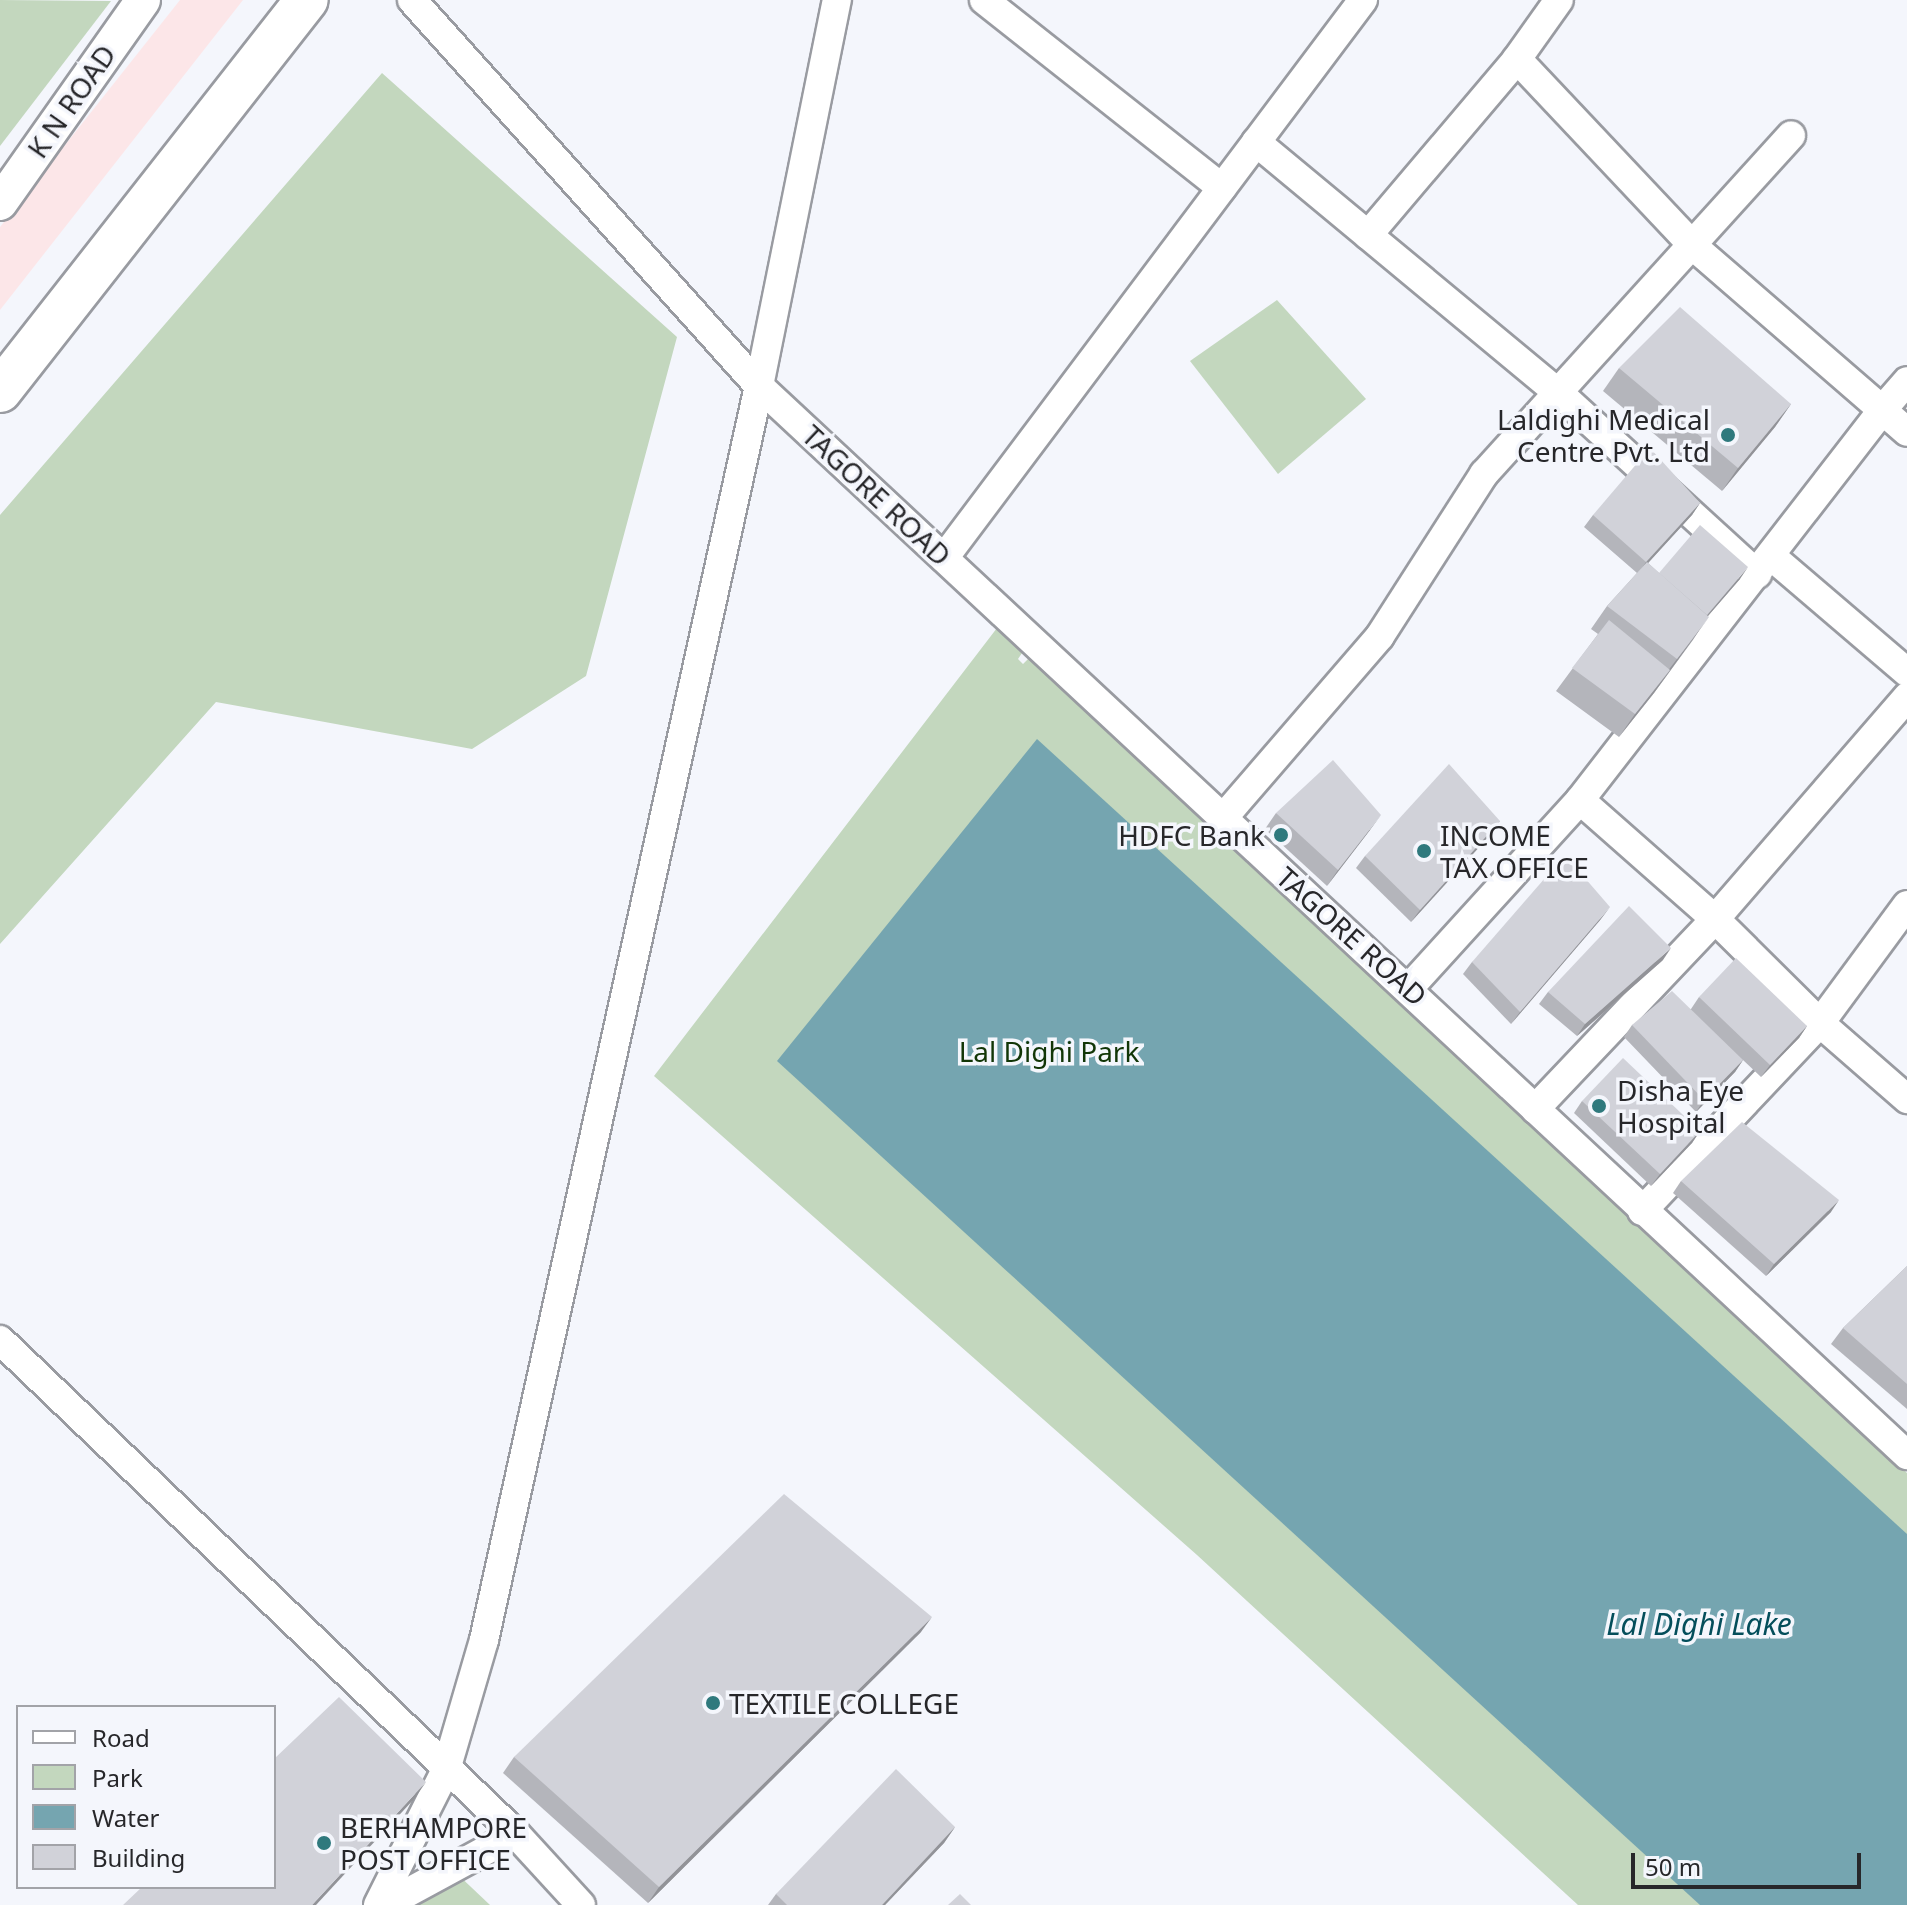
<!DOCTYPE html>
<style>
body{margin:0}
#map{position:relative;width:1907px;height:1905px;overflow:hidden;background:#f4f6fc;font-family:"Noto Sans",sans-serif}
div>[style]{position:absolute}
.commercial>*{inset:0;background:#fce6e8}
.green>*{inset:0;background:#c3d7be}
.water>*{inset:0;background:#75a5b0}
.roads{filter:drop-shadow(2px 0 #999ba1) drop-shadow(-2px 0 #999ba1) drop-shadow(0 2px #999ba1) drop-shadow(0 -2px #999ba1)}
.minor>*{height:28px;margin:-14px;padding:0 14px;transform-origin:14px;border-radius:14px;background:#fff}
.tertiary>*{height:34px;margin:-17px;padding:0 17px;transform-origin:17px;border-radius:17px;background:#fff}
.primary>*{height:42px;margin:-21px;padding:0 21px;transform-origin:21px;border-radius:21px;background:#fff}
.wall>*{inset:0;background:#b4b5bb}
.shaded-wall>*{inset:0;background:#929398}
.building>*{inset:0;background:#d1d2d9}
.dots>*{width:22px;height:22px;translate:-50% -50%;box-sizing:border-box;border:4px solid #f4f6fc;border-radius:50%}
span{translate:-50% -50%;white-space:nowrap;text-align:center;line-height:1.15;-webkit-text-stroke:7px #f4f6fc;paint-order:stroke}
.street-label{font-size:28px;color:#27272a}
.poi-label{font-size:28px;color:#27272a}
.right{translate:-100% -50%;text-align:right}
.left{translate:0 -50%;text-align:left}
.park-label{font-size:28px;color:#123607}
.water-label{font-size:30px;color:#044e5b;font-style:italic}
.legend{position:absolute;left:16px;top:1705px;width:260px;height:184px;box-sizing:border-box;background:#f4f6fc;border:2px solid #a2a3a8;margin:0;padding:10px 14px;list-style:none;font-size:24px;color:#27272a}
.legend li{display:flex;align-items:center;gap:16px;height:40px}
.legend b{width:40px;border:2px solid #a2a3a8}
.scale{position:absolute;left:1631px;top:1853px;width:230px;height:36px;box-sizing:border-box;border:4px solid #27272a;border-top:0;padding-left:10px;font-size:24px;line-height:28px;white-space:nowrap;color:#27272a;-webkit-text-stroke:6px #f4f6fc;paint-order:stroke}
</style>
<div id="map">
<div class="commercial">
<i style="clip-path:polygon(180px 0,243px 0,0 310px,0 227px)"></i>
</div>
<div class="green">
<i style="clip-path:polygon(0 0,111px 1px,0 146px)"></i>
<i style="clip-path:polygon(382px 73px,677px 337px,586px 676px,472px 749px,216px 702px,0 944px,0 515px)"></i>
<i style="clip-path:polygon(1277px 300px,1366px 399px,1278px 474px,1190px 361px)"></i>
<i style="clip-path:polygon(997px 628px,1024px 650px,1018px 659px,1023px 664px,1030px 657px,1907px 1473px,1907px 1905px,1578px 1905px,1197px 1555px,654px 1076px)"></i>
<i style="clip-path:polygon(452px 1869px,490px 1905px,416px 1905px)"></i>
</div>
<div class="water">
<i style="clip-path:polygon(1037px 739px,1907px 1534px,1907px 1905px,1700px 1905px,777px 1061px)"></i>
</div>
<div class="roads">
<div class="minor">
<i style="left:412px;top:0;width:519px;rotate:48.05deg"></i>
<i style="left:759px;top:386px;width:1569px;rotate:42.96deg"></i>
<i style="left:984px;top:0;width:303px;rotate:38.3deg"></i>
<i style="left:1517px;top:59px;width:257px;rotate:46.7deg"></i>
<i style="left:1693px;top:246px;width:250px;rotate:40.9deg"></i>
<i style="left:1882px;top:410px;width:38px;rotate:-49deg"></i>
<i style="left:1256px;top:142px;width:395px;rotate:39.7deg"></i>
<i style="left:1560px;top:394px;width:267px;rotate:42.4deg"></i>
<i style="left:1368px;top:235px;width:231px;rotate:-49.7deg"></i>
<i style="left:1517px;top:59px;width:72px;rotate:-54.6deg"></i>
<i style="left:1771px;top:556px;width:179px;rotate:40.5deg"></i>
<i style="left:944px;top:558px;width:698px;rotate:-53.1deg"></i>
<i style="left:1580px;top:800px;width:180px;rotate:41.4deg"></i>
<i style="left:1715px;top:919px;width:148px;rotate:44.7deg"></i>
<i style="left:1820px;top:1023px;width:259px;rotate:133.4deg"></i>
<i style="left:1223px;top:818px;width:240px;rotate:-49.2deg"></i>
<i style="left:1380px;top:636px;width:193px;rotate:-57.3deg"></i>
<i style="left:1484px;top:474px;width:457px;rotate:-47.8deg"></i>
<i style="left:1907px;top:905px;width:147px;rotate:126.4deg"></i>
<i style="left:1820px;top:1023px;width:116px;rotate:41.1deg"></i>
<i style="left:1409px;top:988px;width:254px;rotate:-47.7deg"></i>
<i style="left:1580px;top:800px;width:493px;rotate:-52.2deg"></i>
<i style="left:1882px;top:410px;width:33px;rotate:41deg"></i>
<i style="left:1535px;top:1109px;width:262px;rotate:-46.5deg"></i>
<i style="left:1715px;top:919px;width:294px;rotate:-49.1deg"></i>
<i style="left:0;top:1340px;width:714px;rotate:43.75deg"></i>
<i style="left:516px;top:1834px;width:96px;rotate:47.5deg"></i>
<i style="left:378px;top:1905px;width:151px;rotate:-63.3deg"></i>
<i style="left:446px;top:1770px;width:135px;rotate:-73.7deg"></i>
<i style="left:484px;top:1640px;width:1284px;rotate:-77.63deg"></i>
<i style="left:759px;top:386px;width:394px;rotate:-78.6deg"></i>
<i style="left:385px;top:1905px;width:149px;rotate:-28.5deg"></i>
</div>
<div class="tertiary">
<i style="left:0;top:203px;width:248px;rotate:-54.8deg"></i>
</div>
<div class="primary">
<i style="left:0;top:391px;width:497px;rotate:-51.9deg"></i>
</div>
</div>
<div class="wall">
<i style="clip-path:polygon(1619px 368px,1791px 404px,1775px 427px,1722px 491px,1603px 391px)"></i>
<i style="clip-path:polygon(1700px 503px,1692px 515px,1648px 563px,1659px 573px,1740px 579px,1708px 616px,1693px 640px,1654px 693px,1619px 737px,1556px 691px,1598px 634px,1591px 629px,1607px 606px,1637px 573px,1584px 527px,1593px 515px)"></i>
<i style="clip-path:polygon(1276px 813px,1370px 830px,1327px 886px,1265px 829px)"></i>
<i style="clip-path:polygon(1500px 821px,1492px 833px,1411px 922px,1356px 868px,1365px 856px)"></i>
<i style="clip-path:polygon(1601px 919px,1511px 1024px,1463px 974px,1472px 962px)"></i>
<i style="clip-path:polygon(1663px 960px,1577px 1036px,1539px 1004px,1548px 992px)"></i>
<i style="clip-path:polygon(1699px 997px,1807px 1026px,1799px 1038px,1761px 1077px,1743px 1060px,1735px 1072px,1696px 1112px,1624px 1037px,1632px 1025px,1691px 1009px)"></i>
<i style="clip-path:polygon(1582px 1101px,1700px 1131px,1692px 1143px,1651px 1186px,1574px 1113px)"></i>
<i style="clip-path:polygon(1681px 1181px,1831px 1212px,1766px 1276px,1673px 1193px)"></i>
<i style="clip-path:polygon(1907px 1266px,1907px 1409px,1831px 1344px,1843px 1328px)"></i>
<i style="clip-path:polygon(921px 1632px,648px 1903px,503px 1773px,514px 1757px)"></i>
<i style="clip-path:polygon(955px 1827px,944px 1843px,885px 1905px,768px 1905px,776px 1894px)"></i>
</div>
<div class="shaded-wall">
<i style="clip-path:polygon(1791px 404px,1775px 427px,1722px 491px,1738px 468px)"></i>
<i style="clip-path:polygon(1700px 503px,1692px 515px,1638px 574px,1646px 562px)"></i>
<i style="clip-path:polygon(1748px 567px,1740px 579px,1694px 632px,1703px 620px)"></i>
<i style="clip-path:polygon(1709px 617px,1654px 693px,1619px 737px,1635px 714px)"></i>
<i style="clip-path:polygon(1381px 815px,1370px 830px,1327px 886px,1338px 870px)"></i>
<i style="clip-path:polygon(1500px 821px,1492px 833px,1411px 922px,1420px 910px)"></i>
<i style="clip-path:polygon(1610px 907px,1601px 919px,1511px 1024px,1520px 1012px)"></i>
<i style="clip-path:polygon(1671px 948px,1663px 960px,1577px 1036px,1585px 1024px)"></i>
<i style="clip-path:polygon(1807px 1026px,1799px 1038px,1761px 1077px,1770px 1065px)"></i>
<i style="clip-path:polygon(1743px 1060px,1735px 1072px,1696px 1112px,1704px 1100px)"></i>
<i style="clip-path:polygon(1700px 1131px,1692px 1143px,1651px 1186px,1660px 1174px)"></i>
<i style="clip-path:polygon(1839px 1200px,1831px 1212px,1766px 1276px,1774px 1264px)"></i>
<i style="clip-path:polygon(932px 1617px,921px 1632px,648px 1903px,659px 1887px)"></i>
<i style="clip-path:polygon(426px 1782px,415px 1798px,316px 1905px,312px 1905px)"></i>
<i style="clip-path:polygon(955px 1827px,944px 1843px,885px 1905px,882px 1905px)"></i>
</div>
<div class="building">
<i style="clip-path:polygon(1680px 307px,1791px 404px,1738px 468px,1619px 368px)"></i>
<i style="clip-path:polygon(1650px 448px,1700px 503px,1646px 562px,1593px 515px)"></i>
<i style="clip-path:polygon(1700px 525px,1748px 567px,1707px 615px,1659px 573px)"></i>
<i style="clip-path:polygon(1647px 562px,1709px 617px,1677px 659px,1607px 606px)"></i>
<i style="clip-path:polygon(1609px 620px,1670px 670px,1635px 714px,1572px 668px)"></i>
<i style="clip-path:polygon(1333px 760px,1381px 815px,1338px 870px,1276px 813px)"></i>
<i style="clip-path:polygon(1449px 764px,1500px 821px,1420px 910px,1365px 856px)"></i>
<i style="clip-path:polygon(1565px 855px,1610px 907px,1520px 1012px,1472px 962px)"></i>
<i style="clip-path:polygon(1629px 906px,1671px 948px,1585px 1024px,1548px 992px)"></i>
<i style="clip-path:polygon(1736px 958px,1807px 1026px,1770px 1065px,1699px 997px)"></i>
<i style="clip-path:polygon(1672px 991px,1743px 1060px,1704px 1100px,1632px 1025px)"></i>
<i style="clip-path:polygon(1623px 1058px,1700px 1131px,1660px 1174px,1582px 1101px)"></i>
<i style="clip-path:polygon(1742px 1122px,1839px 1200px,1774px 1264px,1681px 1181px)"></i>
<i style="clip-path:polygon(1907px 1266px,1907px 1384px,1843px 1328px)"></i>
<i style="clip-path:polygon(784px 1494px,932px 1617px,659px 1887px,514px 1757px)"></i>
<i style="clip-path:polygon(339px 1697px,426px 1782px,312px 1905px,123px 1905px,142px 1887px,274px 1887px,274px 1759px)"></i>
<i style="clip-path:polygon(896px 1769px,955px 1827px,882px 1905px,787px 1905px,776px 1894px)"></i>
<i style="clip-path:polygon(960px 1894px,971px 1905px,948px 1905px)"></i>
</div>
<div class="dots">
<i style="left:1728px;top:435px;background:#2f797d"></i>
<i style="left:1281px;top:835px;background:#2f797d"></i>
<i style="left:1424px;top:851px;background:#2f797d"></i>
<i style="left:1599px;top:1106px;background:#2f797d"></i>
<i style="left:713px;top:1703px;background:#2f797d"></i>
<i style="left:324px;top:1843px;background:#2f797d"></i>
</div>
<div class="street-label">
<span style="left:71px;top:101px;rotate:-55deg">K N ROAD</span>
<span style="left:877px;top:495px;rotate:43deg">TAGORE ROAD</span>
<span style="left:1352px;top:936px;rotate:42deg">TAGORE ROAD</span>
</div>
<div class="poi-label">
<span class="right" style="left:1710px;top:435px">Laldighi Medical<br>Centre Pvt. Ltd</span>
<span class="right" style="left:1265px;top:835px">HDFC Bank</span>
<span class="left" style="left:1440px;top:851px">INCOME<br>TAX OFFICE</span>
<span class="left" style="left:1617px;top:1106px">Disha Eye<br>Hospital</span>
<span class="left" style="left:729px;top:1703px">TEXTILE COLLEGE</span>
<span class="left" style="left:340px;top:1843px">BERHAMPORE<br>POST OFFICE</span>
</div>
<div class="park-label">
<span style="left:1049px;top:1051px">Lal Dighi Park</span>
</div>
<div class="water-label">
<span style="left:1699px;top:1624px">Lal Dighi Lake</span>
</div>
<ul class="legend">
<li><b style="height:10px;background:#fff"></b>Road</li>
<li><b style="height:22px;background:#c3d7be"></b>Park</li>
<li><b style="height:22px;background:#75a5b0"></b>Water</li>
<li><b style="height:22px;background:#d1d2d9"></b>Building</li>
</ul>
<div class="scale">50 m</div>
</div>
